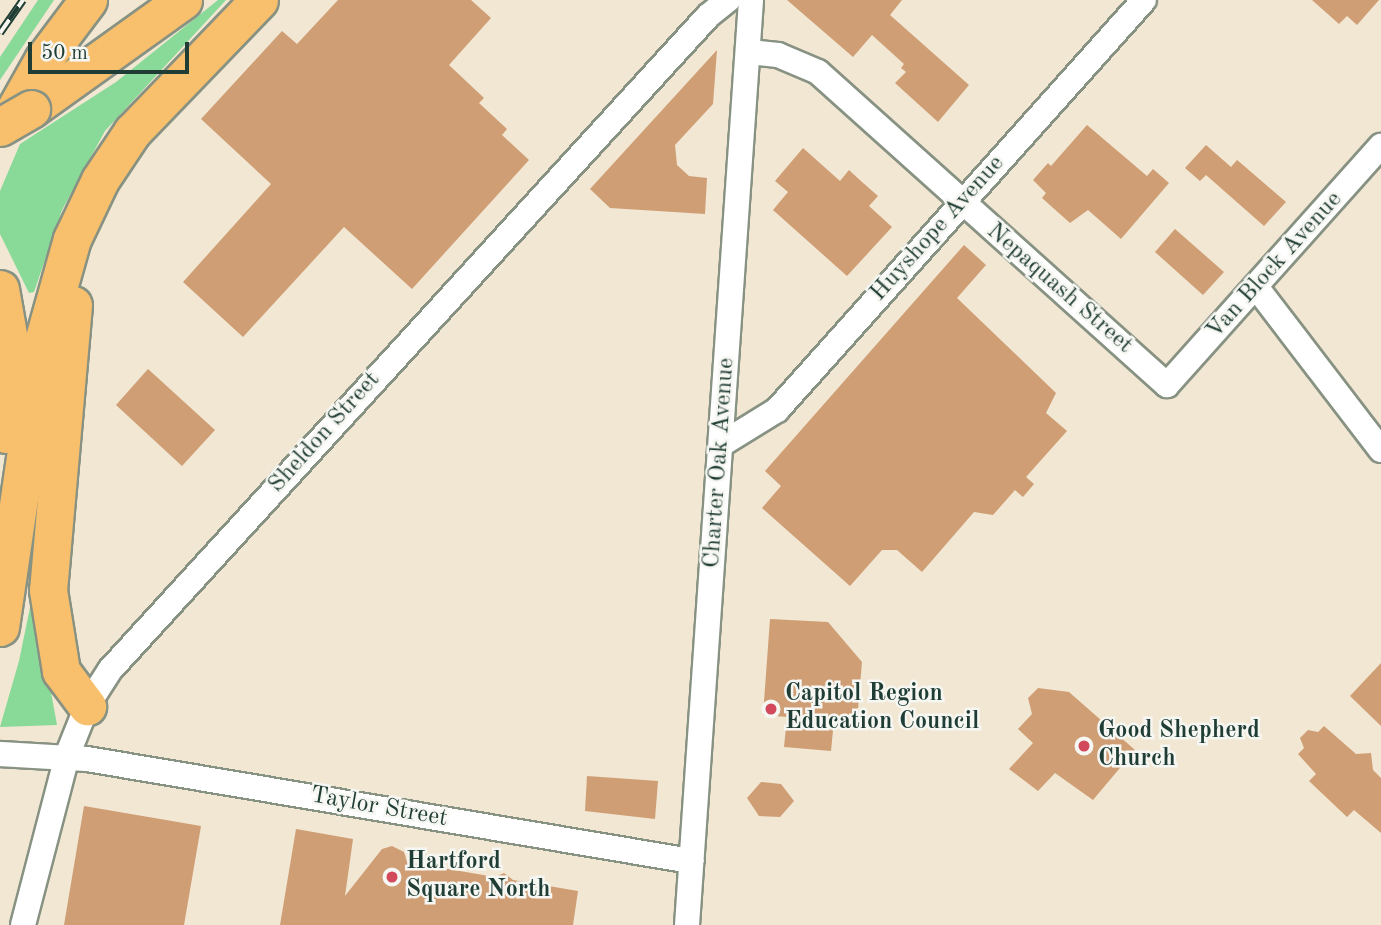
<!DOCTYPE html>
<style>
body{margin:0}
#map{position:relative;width:1381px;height:925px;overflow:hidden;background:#f1e7d2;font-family:"Old Standard TT",serif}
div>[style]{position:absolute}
.green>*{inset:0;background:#89d999}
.building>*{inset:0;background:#cf9e75}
.roads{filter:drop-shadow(2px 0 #889283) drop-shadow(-2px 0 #889283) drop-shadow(0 2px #889283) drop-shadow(0 -2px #889283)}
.minor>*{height:24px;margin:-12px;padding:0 12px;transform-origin:12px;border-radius:12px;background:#fff}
.highway>*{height:37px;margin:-18.5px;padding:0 18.5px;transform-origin:18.5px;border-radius:18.5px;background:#f8bf6c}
.rail>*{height:8px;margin-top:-4px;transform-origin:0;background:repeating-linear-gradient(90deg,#f6f6f2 0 16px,#1f3d34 0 32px);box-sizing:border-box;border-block:2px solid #1f3d34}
.bridges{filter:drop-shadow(2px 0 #889283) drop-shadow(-2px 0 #889283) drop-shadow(0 2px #889283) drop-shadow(0 -2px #889283)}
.highway-bridge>*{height:37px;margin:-18.5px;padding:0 18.5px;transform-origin:18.5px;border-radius:18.5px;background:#f8bf6c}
.dots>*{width:19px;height:19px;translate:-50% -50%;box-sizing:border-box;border:4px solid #f6f6f2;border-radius:50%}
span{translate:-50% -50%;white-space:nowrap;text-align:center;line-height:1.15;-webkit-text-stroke:5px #f6f6f2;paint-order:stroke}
.street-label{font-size:24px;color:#1f3d34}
.poi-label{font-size:24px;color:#1f3d34;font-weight:700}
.left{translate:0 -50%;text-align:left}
.scale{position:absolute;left:28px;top:42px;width:161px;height:32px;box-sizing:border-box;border:4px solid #1f3d34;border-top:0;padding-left:9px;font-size:21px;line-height:24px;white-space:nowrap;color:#1f3d34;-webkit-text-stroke:5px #f6f6f2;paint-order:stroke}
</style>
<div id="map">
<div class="green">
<i style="clip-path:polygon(38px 0,54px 0,0 80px,0 57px)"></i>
<i style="clip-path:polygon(218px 0,226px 0,105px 131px,62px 210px,34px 292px,29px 293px,0 234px,0 191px,20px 144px,116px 82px)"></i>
<i style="clip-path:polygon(33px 593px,57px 725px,0 727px,19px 661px)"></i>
</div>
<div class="building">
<i style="clip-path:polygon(338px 0,471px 0,491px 18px,449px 65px,484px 98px,479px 103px,507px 129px,502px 135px,529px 160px,412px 289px,344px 227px,243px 337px,183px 282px,271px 184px,201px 119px,282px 31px,297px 44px)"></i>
<i style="clip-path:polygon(787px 0,902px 0,890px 15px,969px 85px,938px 122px,895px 83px,906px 72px,901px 68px,904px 64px,872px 35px,853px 57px)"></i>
<i style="clip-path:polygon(1312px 0,1379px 0,1357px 25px,1347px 16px,1339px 24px)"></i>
<i style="clip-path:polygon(717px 50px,713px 104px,675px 145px,677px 165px,689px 176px,707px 178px,705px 214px,610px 208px,590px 189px)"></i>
<i style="clip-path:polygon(1087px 125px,1147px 176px,1153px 169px,1169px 183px,1121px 239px,1088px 210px,1070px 223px,1042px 198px,1046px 193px,1033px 180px,1048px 163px,1051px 166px)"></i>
<i style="clip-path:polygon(1206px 145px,1231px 167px,1237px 160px,1243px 165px,1286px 202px,1264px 226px,1206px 175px,1200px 181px,1185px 168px)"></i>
<i style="clip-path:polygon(803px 148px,840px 181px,849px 170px,862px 182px,878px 196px,869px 206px,892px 227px,847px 276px,773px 210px,788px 192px,775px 181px)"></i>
<i style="clip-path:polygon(1175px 229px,1224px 272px,1203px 295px,1155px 252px)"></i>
<i style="clip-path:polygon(964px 245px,986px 265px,957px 298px,1056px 393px,1046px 413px,1067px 431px,1026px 477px,1034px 484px,1023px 497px,1015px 490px,993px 515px,974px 512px,922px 572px,897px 550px,882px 550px,850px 586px,762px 508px,781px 486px,765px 471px)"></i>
<i style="clip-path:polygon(148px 369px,215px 430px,182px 466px,116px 405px)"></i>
<i style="clip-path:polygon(770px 619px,828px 622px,862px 662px,857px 721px,834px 720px,831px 751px,784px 747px,787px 717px,763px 715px)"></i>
<i style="clip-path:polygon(1381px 663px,1381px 726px,1350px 696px)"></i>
<i style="clip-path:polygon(1038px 688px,1069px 692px,1135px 750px,1093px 800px,1055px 773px,1038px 791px,1009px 769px,1033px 743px,1018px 729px,1032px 714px,1028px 698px)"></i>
<i style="clip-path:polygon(1324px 726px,1356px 754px,1371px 753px,1373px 770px,1381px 778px,1381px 833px,1354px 810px,1347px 817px,1309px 781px,1316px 774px,1298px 754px,1304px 748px,1300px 738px,1308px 730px,1318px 732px)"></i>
<i style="clip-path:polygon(587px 776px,658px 781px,655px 819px,585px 811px)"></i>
<i style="clip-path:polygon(761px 782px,781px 784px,794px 801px,780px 817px,759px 816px,747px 798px)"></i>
<i style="clip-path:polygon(84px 806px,201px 826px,184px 925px,64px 925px)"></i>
<i style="clip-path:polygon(296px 829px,353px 839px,345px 896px,382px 849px,392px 846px,404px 852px,407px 862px,495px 877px,504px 873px,513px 880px,578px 891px,573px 925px,280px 925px)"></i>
</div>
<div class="roads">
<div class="minor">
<i style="left:749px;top:52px;width:29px;rotate:6deg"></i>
<i style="left:778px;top:55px;width:43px;rotate:23deg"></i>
<i style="left:818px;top:72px;width:469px;rotate:41.9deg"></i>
<i style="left:1167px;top:385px;width:321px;rotate:-48.2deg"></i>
<i style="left:1257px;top:288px;width:204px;rotate:52.6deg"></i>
<i style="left:722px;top:444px;width:65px;rotate:-31.7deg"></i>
<i style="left:777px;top:410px;width:550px;rotate:-48.17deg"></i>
<i style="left:0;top:754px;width:87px;rotate:3.3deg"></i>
<i style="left:87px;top:759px;width:613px;rotate:9.59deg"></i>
<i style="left:23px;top:925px;width:175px;rotate:-75.4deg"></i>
<i style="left:67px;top:756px;width:54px;rotate:-68.2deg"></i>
<i style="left:87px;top:706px;width:43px;rotate:-57.4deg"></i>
<i style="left:110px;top:670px;width:886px;rotate:-47.56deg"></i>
<i style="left:708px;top:16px;width:26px;rotate:-39deg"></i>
<i style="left:687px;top:925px;width:927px;rotate:-86.04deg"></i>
</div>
<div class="highway">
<i style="left:31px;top:109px;width:187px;rotate:-35.6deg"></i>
<i style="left:8px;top:122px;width:71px;rotate:-60.6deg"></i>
<i style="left:43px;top:60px;width:75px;rotate:-53.1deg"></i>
<i style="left:0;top:289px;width:58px;rotate:80deg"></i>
<i style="left:10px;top:346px;width:88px;rotate:92.6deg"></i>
<i style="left:73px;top:305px;width:286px;rotate:95deg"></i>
<i style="left:48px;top:590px;width:82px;rotate:80.9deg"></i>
<i style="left:61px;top:671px;width:44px;rotate:53.4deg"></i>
<i style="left:0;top:627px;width:281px;rotate:-81.6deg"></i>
<i style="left:41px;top:349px;width:114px;rotate:-74.3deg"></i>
<i style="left:72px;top:239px;width:65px;rotate:-64.6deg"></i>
<i style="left:100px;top:180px;width:58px;rotate:-56.3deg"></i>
<i style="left:132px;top:132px;width:183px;rotate:-46.1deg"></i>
</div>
</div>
<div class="rail">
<i style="left:0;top:33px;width:40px;rotate:-55.1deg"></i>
</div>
<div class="bridges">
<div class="highway-bridge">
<i style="left:0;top:127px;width:36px;rotate:-30deg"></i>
</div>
</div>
<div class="dots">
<i style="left:771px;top:709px;background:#d1495b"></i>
<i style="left:1084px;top:746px;background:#d1495b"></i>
<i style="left:392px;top:877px;background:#d1495b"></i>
</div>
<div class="street-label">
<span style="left:938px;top:229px;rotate:-48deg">Huyshope Avenue</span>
<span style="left:1275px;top:266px;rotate:-48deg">Van Block Avenue</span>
<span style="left:1059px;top:289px;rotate:41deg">Nepaquash Street</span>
<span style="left:325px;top:433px;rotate:-48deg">Sheldon Street</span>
<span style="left:720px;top:463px;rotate:-86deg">Charter Oak Avenue</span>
<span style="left:379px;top:808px;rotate:10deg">Taylor Street</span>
</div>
<div class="poi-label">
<span class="left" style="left:785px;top:709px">Capitol Region<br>Education Council</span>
<span class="left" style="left:1098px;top:746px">Good Shepherd<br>Church</span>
<span class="left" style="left:406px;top:877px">Hartford<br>Square North</span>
</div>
<div class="scale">50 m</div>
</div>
